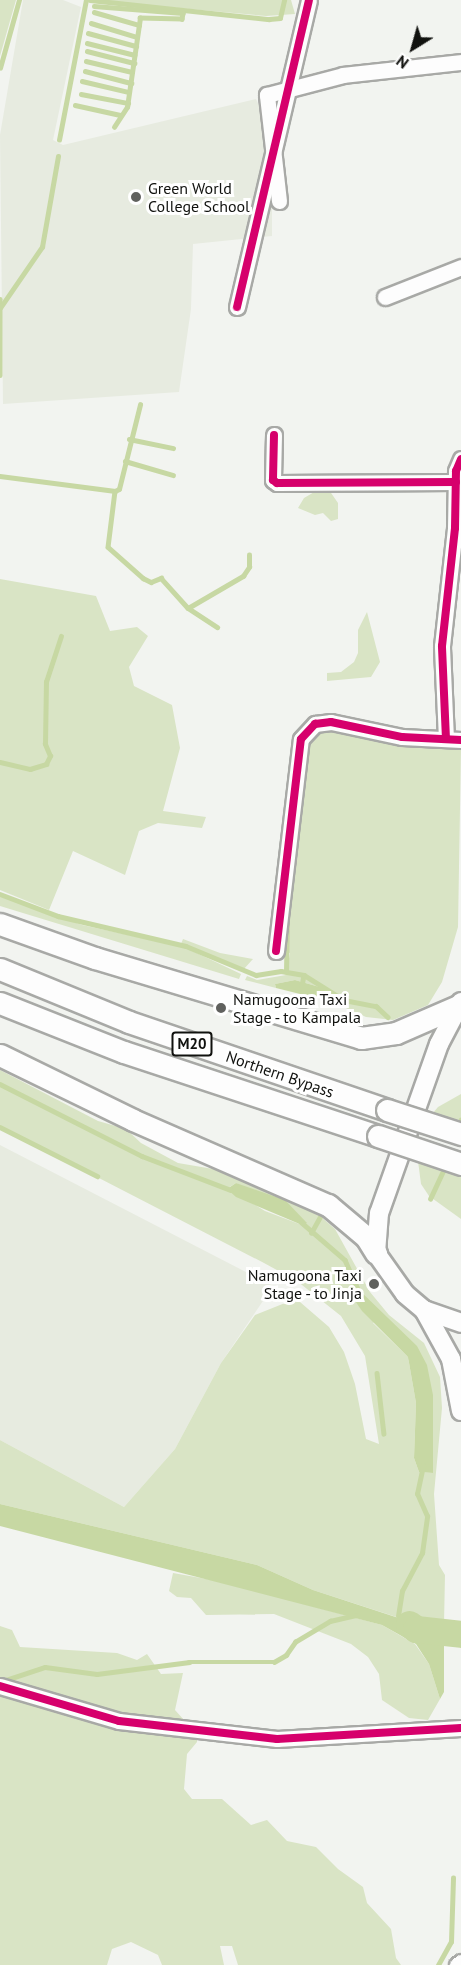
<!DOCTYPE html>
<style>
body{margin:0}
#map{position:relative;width:461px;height:1965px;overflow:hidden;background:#f2f4f0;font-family:"PT Sans",sans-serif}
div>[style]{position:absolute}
.built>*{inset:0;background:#e7ebe0}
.green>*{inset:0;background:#d9e4c5}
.water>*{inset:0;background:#c7d8a3}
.stream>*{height:4.5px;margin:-2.25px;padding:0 2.25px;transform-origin:2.25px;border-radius:2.25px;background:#c7d8a3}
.river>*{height:27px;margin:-13.5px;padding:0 13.5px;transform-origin:13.5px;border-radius:13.5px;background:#c7d8a3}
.roads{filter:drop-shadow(2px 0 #a8a9a6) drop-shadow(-2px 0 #a8a9a6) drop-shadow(0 2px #a8a9a6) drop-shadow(0 -2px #a8a9a6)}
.minor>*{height:15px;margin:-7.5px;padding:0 7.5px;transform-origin:7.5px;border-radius:7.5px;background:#fdfdfd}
.major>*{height:18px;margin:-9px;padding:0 9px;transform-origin:9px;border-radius:9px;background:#fdfdfd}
.highway>*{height:21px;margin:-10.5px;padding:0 10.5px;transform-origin:10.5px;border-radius:10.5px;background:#fdfdfd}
.bridges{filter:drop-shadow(2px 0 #a8a9a6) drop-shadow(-2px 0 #a8a9a6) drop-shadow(0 2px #a8a9a6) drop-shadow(0 -2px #a8a9a6)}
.highway-bridge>*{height:21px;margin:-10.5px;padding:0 10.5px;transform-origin:10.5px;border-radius:10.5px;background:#fdfdfd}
.cycleway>*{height:8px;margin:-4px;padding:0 4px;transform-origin:4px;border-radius:4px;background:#d6006c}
.dots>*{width:16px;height:16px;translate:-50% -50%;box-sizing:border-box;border:3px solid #fff;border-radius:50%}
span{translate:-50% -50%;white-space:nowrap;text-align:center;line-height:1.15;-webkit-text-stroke:6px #fff;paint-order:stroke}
.shield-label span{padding:2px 4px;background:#fff;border:2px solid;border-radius:4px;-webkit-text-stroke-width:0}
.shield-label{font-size:15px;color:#11120f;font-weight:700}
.poi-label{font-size:16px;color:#11120f}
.left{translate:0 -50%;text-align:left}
.right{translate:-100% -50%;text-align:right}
.street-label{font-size:16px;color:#11120f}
.north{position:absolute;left:383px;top:18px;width:60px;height:60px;-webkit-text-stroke:4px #fff;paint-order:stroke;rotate:217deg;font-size:16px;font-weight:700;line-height:24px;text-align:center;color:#11120f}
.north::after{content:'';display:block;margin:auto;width:21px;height:27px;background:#11120f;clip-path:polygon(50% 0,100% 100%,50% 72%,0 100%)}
</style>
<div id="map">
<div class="built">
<i style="clip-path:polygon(23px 0,63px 0,81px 7px,53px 140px,63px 145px,256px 99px,264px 116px,266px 154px,272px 168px,272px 236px,193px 244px,191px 309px,179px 392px,3px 404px,0 135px)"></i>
<i style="clip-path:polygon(0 1145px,273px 1286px,221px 1363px,175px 1449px,124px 1507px,0 1440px)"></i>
</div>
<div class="green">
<i style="clip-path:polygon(0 0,16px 0,0 56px)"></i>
<i style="clip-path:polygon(90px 0,291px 0,295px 14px,266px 16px)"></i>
<i style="clip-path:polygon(329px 490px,338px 503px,338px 519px,331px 521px,323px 513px,315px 515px,298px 508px,304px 498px,316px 491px)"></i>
<i style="clip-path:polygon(0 579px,96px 596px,110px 631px,137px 627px,148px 636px,129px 667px,134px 686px,172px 705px,180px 748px,163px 811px,206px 817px,202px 828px,158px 823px,139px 831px,125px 875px,73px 851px,49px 910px,0 890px)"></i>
<i style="clip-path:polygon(367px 612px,380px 662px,371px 677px,327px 681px,327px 673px,341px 672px,354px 662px,358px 653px,358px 630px)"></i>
<i style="clip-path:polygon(322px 726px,461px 749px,458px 927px,442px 982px,428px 1005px,393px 1020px,366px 1017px,323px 998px,327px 993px,323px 988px,295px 980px,275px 984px,276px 988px,245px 980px,247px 976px,257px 980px,286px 975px,290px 953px,280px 951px,304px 744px)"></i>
<i style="clip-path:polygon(0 896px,82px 925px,184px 947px,241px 974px,239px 979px,0 906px)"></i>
<i style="clip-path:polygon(183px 939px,220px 953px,253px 959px,243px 970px,181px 944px)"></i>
<i style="clip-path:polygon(evenodd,0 1070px,98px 1121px,126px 1129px,141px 1143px,178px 1163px,219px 1170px,305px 1203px,335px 1229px,370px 1292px,389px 1315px,424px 1343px,440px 1377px,442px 1408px,434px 1494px,439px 1565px,445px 1575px,444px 1624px,429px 1620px,421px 1625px,313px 1590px,257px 1565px,0 1504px,0 1440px,124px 1507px,175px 1449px,221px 1363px,255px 1315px,290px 1301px,300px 1302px,329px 1327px,344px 1352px,355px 1384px,366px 1439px,379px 1444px,365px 1356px,341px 1316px,297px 1281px,264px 1263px,0 1127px,0 1070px,236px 1183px,242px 1186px,302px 1225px,265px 1211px,228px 1188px,236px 1183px,0 1070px,382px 1315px,400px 1331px,433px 1439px,433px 1473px,419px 1472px,414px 1458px,416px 1403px,408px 1357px,373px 1323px,382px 1315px)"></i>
<i style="clip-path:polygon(461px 1094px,461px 1123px,432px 1114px,438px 1107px)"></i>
<i style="clip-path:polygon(418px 1161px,461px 1176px,461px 1219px,429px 1196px,421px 1184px)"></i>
<i style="clip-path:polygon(173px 1573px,223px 1582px,382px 1625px,415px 1644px,429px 1664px,440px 1699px,428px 1720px,409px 1718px,382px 1700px,379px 1674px,368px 1657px,351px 1644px,274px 1614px,206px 1615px,191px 1598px,177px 1597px,169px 1591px)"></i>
<i style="clip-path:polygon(0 1626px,12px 1630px,20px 1647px,117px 1653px,137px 1660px,147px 1654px,161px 1674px,183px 1673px,175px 1710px,184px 1720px,198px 1721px,197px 1742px,187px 1754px,184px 1789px,192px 1799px,222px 1799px,251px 1825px,267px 1820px,287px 1841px,316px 1847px,338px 1869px,363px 1887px,367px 1903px,391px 1929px,396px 1958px,401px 1965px,238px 1965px,232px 1946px,220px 1946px,224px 1965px,162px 1965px,158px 1955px,131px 1942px,112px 1949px,107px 1965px,0 1965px)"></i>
</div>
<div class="water">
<i style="clip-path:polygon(295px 980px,323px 988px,327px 993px,323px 998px,312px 997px,276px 988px,275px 984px)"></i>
<i style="clip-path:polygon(236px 1183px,285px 1200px,307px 1223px,302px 1225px,236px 1197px,227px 1189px)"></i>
<i style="clip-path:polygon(357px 1288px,417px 1346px,427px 1365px,433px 1395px,433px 1473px,419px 1472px,414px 1458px,416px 1403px,408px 1357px,362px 1311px,351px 1295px)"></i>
<i style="clip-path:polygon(0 1504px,257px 1565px,313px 1590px,420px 1625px,429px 1620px,444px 1624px,444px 1692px,440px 1699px,429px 1664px,416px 1644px,382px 1625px,0 1526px)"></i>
</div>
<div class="stream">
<i style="left:90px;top:0;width:180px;rotate:6.1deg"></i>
<i style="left:269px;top:19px;width:11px;rotate:-5deg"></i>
<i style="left:280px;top:18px;width:18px;rotate:-77deg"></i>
<i style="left:94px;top:6px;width:89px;rotate:4.5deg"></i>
<i style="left:183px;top:13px;width:6px;rotate:99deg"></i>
<i style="left:182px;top:19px;width:42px;rotate:-178.6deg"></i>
<i style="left:94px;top:12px;width:47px;rotate:16.1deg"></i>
<i style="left:91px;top:23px;width:48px;rotate:16.9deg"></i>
<i style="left:88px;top:33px;width:50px;rotate:15.2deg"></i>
<i style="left:87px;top:43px;width:49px;rotate:14deg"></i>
<i style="left:87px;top:51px;width:49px;rotate:14.3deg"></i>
<i style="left:86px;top:61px;width:47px;rotate:13.4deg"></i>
<i style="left:0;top:68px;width:71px;rotate:-74.4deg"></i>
<i style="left:85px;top:71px;width:48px;rotate:14.6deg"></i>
<i style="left:82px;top:81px;width:48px;rotate:13.2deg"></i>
<i style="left:81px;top:94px;width:48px;rotate:10.8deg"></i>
<i style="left:75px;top:105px;width:46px;rotate:12.5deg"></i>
<i style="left:114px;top:127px;width:24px;rotate:-57deg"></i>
<i style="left:127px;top:107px;width:90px;rotate:-81.7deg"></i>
<i style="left:59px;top:140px;width:143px;rotate:-79.1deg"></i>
<i style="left:0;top:299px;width:76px;rotate:90deg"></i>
<i style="left:0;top:308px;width:74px;rotate:-55.5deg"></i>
<i style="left:42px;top:247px;width:92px;rotate:-80deg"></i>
<i style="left:129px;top:439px;width:45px;rotate:11.6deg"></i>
<i style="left:125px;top:461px;width:50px;rotate:16.3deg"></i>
<i style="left:0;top:476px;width:116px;rotate:7.4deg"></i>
<i style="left:115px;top:491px;width:56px;rotate:97.1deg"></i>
<i style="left:108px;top:547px;width:47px;rotate:41.5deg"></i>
<i style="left:143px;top:578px;width:9px;rotate:27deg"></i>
<i style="left:151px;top:582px;width:11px;rotate:-22deg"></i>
<i style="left:161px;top:578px;width:40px;rotate:48deg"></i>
<i style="left:188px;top:608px;width:35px;rotate:33deg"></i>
<i style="left:115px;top:491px;width:4px;rotate:-27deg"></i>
<i style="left:119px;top:489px;width:87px;rotate:-76deg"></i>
<i style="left:188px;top:608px;width:64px;rotate:-30.2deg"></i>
<i style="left:243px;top:576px;width:11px;rotate:-56deg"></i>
<i style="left:249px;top:567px;width:12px;rotate:-90deg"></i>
<i style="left:0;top:762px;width:31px;rotate:13deg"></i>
<i style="left:30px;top:769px;width:17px;rotate:-17deg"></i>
<i style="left:46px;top:764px;width:9px;rotate:-63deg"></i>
<i style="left:50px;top:756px;width:13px;rotate:-113deg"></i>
<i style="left:45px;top:744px;width:62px;rotate:-89.1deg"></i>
<i style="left:46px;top:682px;width:48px;rotate:-71.9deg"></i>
<i style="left:0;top:894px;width:62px;rotate:20.8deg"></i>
<i style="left:58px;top:916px;width:131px;rotate:13.2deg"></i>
<i style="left:186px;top:946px;width:76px;rotate:22.5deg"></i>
<i style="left:256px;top:975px;width:25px;rotate:-9deg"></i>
<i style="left:281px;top:971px;width:23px;rotate:10deg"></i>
<i style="left:304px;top:975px;width:11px;rotate:100deg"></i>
<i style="left:286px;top:972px;width:51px;rotate:-88.9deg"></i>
<i style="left:304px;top:975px;width:47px;rotate:32deg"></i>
<i style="left:344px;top:1000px;width:33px;rotate:11deg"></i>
<i style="left:376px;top:1006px;width:16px;rotate:43deg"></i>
<i style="left:0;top:1084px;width:159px;rotate:26.9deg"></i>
<i style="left:142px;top:1156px;width:95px;rotate:20.9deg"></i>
<i style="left:461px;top:1121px;width:1px;rotate:-90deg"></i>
<i style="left:0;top:1127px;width:109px;rotate:26.8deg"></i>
<i style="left:430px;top:1199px;width:31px;rotate:-65deg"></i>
<i style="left:301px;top:1222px;width:58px;rotate:40.8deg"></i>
<i style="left:345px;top:1260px;width:34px;rotate:66deg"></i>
<i style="left:311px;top:1233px;width:18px;rotate:-61deg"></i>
<i style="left:377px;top:1373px;width:61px;rotate:83.5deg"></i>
<i style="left:398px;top:1616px;width:25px;rotate:-81deg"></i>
<i style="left:402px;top:1591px;width:43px;rotate:-62.2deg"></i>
<i style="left:422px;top:1553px;width:37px;rotate:-82deg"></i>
<i style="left:427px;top:1516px;width:24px;rotate:-114deg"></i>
<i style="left:417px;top:1494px;width:29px;rotate:-78deg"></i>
<i style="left:3px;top:1681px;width:44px;rotate:-18.4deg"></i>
<i style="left:45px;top:1667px;width:52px;rotate:7.7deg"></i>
<i style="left:97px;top:1674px;width:93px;rotate:-7.4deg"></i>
<i style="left:189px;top:1662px;width:85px"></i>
<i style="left:274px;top:1662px;width:14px;rotate:-30deg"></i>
<i style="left:286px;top:1655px;width:16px;rotate:-55deg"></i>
<i style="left:295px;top:1642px;width:41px;rotate:-31deg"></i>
<i style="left:330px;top:1621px;width:26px;rotate:-13deg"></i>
<i style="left:438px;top:1965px;width:26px;rotate:-61deg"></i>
<i style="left:451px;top:1942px;width:64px;rotate:-88.2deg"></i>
</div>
<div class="river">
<i style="left:409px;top:1624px;width:9px;rotate:36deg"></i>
<i style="left:416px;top:1629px;width:45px;rotate:6.3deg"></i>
</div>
<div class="roads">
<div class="minor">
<i style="left:279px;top:201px;width:107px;rotate:-96.5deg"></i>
<i style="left:267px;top:95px;width:79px;rotate:-14.7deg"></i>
<i style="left:343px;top:75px;width:119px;rotate:-6.3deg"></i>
<i style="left:385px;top:297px;width:82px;rotate:-21.5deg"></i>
<i style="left:237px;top:307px;width:315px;rotate:-76.8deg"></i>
<i style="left:274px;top:435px;width:45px;rotate:91.3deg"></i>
<i style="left:273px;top:480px;width:5px;rotate:37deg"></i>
<i style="left:277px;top:483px;width:179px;rotate:-0.3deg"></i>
<i style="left:446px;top:739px;width:93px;rotate:-92.5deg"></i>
<i style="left:442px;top:646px;width:119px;rotate:-83.7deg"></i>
<i style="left:455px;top:528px;width:57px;rotate:-89deg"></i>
<i style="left:456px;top:471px;width:13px;rotate:-67deg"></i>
<i style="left:276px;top:951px;width:213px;rotate:-83.3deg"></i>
<i style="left:301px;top:739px;width:21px;rotate:-47deg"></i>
<i style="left:315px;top:724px;width:16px;rotate:-7deg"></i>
<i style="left:331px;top:722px;width:73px;rotate:11.9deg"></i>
<i style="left:402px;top:737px;width:59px;rotate:2.9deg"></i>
<i style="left:0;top:1686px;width:124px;rotate:16.4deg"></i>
<i style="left:119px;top:1721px;width:159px;rotate:6.5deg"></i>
<i style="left:277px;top:1739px;width:184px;rotate:-3.4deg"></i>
<i style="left:457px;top:1965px;width:5px;rotate:-37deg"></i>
</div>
<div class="major">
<i style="left:461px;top:1002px;width:47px;rotate:117.6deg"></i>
<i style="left:439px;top:1044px;width:179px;rotate:109.5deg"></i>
<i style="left:379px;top:1213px;width:40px;rotate:94.3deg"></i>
<i style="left:376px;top:1253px;width:50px;rotate:54.7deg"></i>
<i style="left:405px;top:1294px;width:25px;rotate:40deg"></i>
<i style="left:424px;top:1310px;width:39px;rotate:19deg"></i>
<i style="left:424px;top:1310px;width:56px;rotate:61.1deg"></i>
<i style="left:451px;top:1359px;width:53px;rotate:79.1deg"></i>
</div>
<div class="highway">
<i style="left:0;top:924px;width:101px;rotate:19.7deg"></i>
<i style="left:95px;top:958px;width:278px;rotate:16.7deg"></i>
<i style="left:361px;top:1038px;width:35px;rotate:-8deg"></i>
<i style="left:396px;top:1033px;width:68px;rotate:-23.5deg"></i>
<i style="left:0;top:969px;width:139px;rotate:22.3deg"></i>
<i style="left:129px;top:1022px;width:273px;rotate:18.8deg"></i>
<i style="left:0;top:1003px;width:133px;rotate:21.6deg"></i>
<i style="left:124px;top:1052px;width:268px;rotate:18.3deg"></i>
<i style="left:0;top:1055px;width:148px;rotate:26deg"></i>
<i style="left:133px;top:1120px;width:213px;rotate:23.6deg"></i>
<i style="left:328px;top:1205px;width:50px;rotate:40.1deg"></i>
<i style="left:366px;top:1237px;width:19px;rotate:58deg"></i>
</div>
</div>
<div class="bridges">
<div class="highway-bridge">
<i style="left:387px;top:1110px;width:78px;rotate:18deg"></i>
<i style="left:378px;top:1136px;width:88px;rotate:18.6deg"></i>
</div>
</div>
<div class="cycleway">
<i style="left:237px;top:307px;width:315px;rotate:-76.8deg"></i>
<i style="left:274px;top:435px;width:45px;rotate:91.3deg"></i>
<i style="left:273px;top:480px;width:5px;rotate:37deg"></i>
<i style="left:277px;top:483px;width:179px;rotate:-0.3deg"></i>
<i style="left:446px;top:739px;width:93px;rotate:-92.5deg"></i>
<i style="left:442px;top:646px;width:119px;rotate:-83.7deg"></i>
<i style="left:455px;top:528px;width:57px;rotate:-89deg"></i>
<i style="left:456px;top:471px;width:13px;rotate:-67deg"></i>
<i style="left:276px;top:951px;width:213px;rotate:-83.3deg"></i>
<i style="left:301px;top:739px;width:21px;rotate:-47deg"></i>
<i style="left:315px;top:724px;width:16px;rotate:-7deg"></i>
<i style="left:331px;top:722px;width:73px;rotate:11.9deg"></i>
<i style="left:402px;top:737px;width:59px;rotate:2.9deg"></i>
<i style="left:0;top:1686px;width:124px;rotate:16.4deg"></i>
<i style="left:119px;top:1721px;width:159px;rotate:6.5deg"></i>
<i style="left:277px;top:1739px;width:184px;rotate:-3.4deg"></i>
</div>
<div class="dots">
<i style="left:136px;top:197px;background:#60615e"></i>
<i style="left:221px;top:1008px;background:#60615e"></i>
<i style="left:374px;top:1284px;background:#60615e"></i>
</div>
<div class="shield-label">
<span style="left:192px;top:1044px">M20</span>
</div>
<div class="poi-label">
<span class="left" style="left:148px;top:197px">Green World<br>College School</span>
<span class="left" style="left:233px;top:1008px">Namugoona Taxi<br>Stage - to Kampala</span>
<span class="right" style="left:362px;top:1284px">Namugoona Taxi<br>Stage - to Jinja</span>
</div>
<div class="street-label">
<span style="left:280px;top:1074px;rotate:19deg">Northern Bypass</span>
</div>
<div class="north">N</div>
</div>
